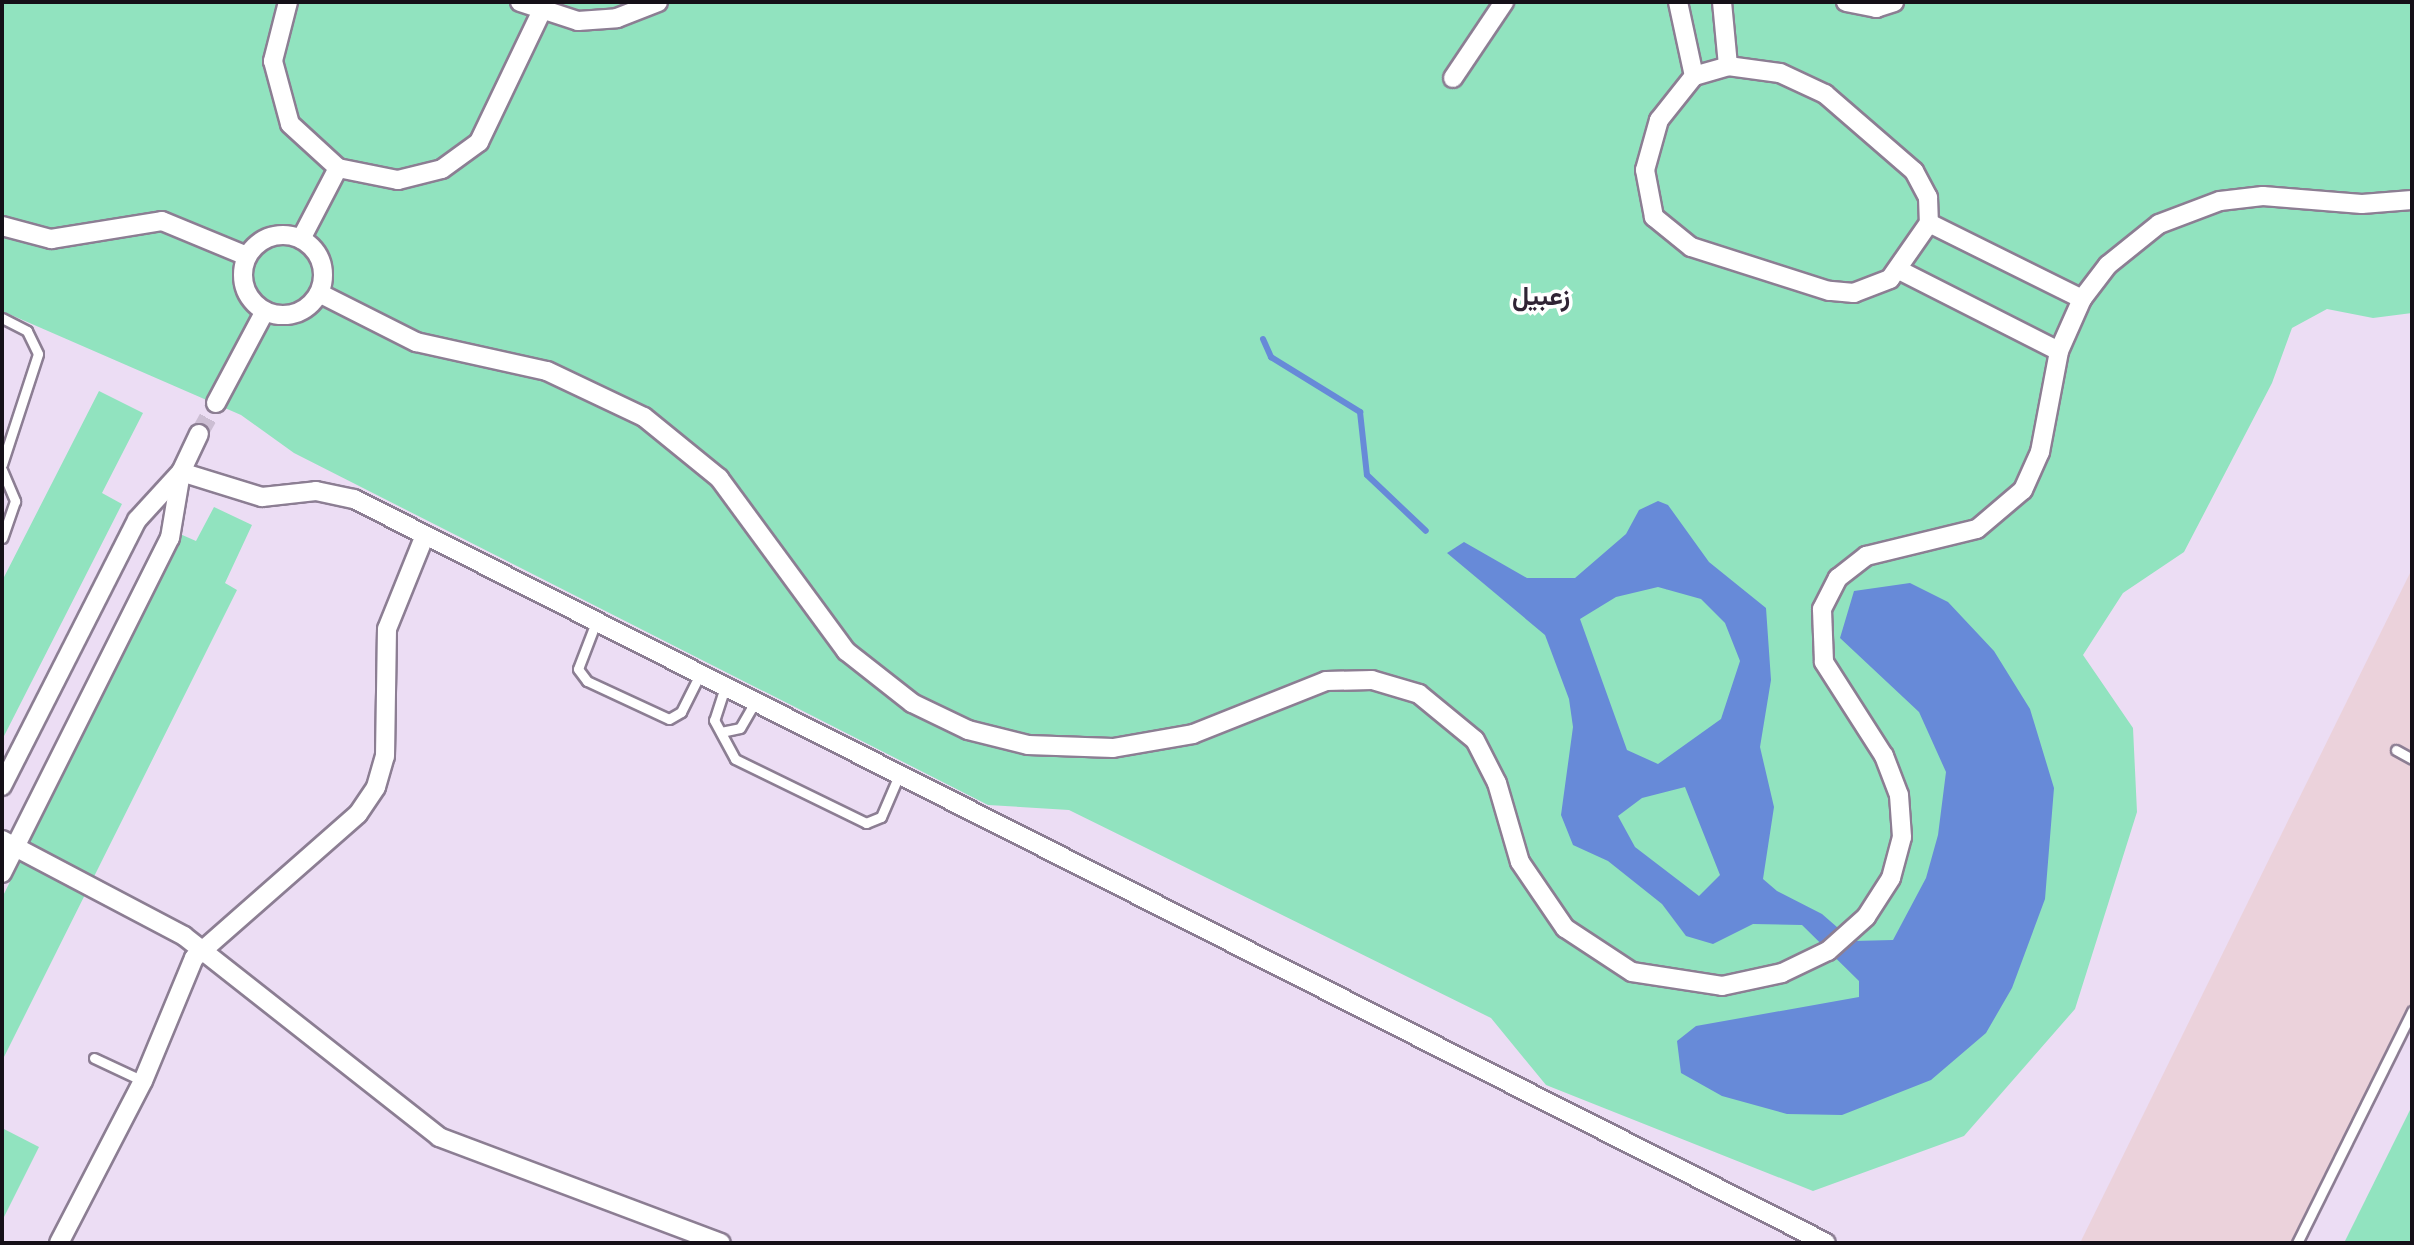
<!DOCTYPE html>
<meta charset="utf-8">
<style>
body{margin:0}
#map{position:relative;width:2414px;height:1245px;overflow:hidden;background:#ecddf4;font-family:"DM Sans",Vazirmatn,sans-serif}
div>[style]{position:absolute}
.commercial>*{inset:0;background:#ebd2db}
.green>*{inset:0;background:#91e3bf}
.water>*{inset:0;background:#678ad8}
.stream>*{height:6px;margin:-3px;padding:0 3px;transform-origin:3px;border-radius:3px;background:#678ad8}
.minor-tunnel>*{height:18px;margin-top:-9px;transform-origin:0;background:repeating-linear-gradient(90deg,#ccbed3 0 18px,transparent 0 27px)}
.roads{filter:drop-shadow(2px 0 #8c7e93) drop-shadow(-2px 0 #8c7e93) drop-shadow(0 2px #8c7e93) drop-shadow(0 -2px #8c7e93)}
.service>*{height:9px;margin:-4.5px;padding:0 4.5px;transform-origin:4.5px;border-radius:4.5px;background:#fff}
.minor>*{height:18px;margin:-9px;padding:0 9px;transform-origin:9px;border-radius:9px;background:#fff}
.minor>.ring{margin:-9px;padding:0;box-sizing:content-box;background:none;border:18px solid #fff;border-radius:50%}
span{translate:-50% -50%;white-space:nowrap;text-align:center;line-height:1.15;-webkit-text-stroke:7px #fff;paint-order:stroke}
.district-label{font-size:26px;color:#302435;font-weight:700}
.frame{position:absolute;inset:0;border:4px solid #151018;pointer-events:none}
</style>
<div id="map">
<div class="commercial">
<i style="clip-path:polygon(2412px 569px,2412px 1018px,2301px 1243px,2080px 1243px)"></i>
</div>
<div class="green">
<i style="clip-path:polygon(2px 2px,2412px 2px,2412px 313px,2373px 318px,2327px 309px,2292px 328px,2272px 383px,2184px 552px,2123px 593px,2083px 655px,2133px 728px,2137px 812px,2075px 1009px,1964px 1136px,1813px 1191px,1546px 1085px,1491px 1018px,1069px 810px,988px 805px,294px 453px,241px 415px,2px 311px)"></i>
<i style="clip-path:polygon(99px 391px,143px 413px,102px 493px,122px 504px,2px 740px,2px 581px)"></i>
<i style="clip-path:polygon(214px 507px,252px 525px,225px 583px,237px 590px,2px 1061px,2px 898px,180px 534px,196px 541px)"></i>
<i style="clip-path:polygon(2412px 1106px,2412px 1243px,2344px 1243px)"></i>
<i style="clip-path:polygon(2px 1128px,39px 1147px,2px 1221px)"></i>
</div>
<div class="water">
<i style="clip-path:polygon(evenodd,1658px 501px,1668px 505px,1709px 562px,1766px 608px,1771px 680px,1760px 747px,1774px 807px,1763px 879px,1777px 891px,1822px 914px,1853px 941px,1893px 940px,1926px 878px,1938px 835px,1946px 772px,1919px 712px,1840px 638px,1854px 591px,1910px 583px,1948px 602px,1994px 651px,2030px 709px,2054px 788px,2045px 899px,2012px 988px,1986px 1033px,1931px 1080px,1842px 1115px,1787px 1114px,1722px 1096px,1681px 1073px,1677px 1041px,1696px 1026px,1859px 997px,1859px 981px,1802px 925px,1753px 924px,1713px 944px,1686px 936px,1662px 904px,1608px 861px,1573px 845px,1561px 815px,1573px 727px,1569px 699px,1545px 635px,1447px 553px,1464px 542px,1527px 578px,1575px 578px,1626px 534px,1639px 510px,1658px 501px,1658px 587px,1701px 599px,1725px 623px,1740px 661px,1721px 719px,1658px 764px,1627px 750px,1580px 619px,1616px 597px,1658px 587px,1658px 501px,1685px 787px,1720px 875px,1699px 896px,1635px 847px,1618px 816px,1642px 798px,1685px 787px)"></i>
</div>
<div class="stream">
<i style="left:1263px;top:339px;width:20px;rotate:66deg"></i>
<i style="left:1271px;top:357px;width:105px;rotate:31.7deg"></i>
<i style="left:1360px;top:412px;width:63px;rotate:83.7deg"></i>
<i style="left:1367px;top:475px;width:81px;rotate:43.5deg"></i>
</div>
<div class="minor-tunnel">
<i style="left:199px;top:434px;width:35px;rotate:-61deg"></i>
</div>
<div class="roads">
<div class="service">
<i style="left:2px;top:318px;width:28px;rotate:27deg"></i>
<i style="left:27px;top:331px;width:25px;rotate:64deg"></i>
<i style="left:38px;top:354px;width:116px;rotate:108.1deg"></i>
<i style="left:2px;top:470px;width:34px;rotate:67deg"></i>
<i style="left:15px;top:501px;width:39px;rotate:109deg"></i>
<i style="left:596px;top:622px;width:50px;rotate:111deg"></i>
<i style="left:578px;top:669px;width:15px;rotate:53deg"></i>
<i style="left:587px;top:681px;width:90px;rotate:24.9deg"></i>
<i style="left:669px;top:719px;width:14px;rotate:-30deg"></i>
<i style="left:681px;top:712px;width:42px;rotate:-63.4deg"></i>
<i style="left:725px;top:687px;width:35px;rotate:108deg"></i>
<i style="left:714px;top:720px;width:44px;rotate:61.7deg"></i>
<i style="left:735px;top:759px;width:146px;rotate:26deg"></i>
<i style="left:866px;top:823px;width:16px;rotate:-22deg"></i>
<i style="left:881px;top:817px;width:46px;rotate:-66.8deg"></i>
<i style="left:721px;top:732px;width:19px;rotate:-12deg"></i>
<i style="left:740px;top:728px;width:30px;rotate:-60deg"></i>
<i style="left:2396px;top:750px;width:18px;rotate:29deg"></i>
<i style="left:94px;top:1058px;width:54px;rotate:25.1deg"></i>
<i style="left:2297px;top:1243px;width:259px;rotate:-63.6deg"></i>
</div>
<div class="minor">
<i style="left:288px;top:2px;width:61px;rotate:104.3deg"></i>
<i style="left:273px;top:61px;width:65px;rotate:74.9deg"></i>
<i style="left:290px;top:124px;width:65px;rotate:42.5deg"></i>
<i style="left:338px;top:168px;width:61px;rotate:11.3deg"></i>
<i style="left:398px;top:180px;width:45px;rotate:-14deg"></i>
<i style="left:442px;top:169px;width:46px;rotate:-36.1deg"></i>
<i style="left:479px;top:142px;width:155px;rotate:-64.4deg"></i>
<i style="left:520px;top:2px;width:61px;rotate:18.1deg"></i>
<i style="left:578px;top:21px;width:39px;rotate:-4deg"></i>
<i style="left:617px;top:18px;width:44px;rotate:-21.3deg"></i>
<i style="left:1678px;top:2px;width:76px;rotate:77.8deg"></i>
<i style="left:1722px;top:2px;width:64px;rotate:84.6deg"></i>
<i style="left:1846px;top:2px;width:31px;rotate:11deg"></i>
<i style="left:1876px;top:8px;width:19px;rotate:-18deg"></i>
<i style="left:1728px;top:66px;width:52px;rotate:7.7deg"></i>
<i style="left:1780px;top:73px;width:50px;rotate:25deg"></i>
<i style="left:1825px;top:94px;width:118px;rotate:40.9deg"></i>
<i style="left:1914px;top:171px;width:30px;rotate:62deg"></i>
<i style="left:1928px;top:197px;width:26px;rotate:88deg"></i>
<i style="left:1929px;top:223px;width:68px;rotate:124.9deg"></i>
<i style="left:1890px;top:279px;width:39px;rotate:159deg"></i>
<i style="left:1854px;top:293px;width:25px;rotate:-175deg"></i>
<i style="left:1829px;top:291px;width:145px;rotate:-162.3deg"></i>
<i style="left:1691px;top:247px;width:48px;rotate:-141deg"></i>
<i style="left:1654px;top:217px;width:48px;rotate:-100.8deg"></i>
<i style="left:1645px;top:170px;width:52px;rotate:-74.4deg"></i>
<i style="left:1659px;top:120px;width:56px;rotate:-51.5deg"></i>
<i style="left:1694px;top:76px;width:35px;rotate:-16deg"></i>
<i style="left:1453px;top:78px;width:92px;rotate:-56.1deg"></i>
<i style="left:1929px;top:223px;width:171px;rotate:26.4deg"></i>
<i style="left:2px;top:226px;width:51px;rotate:14.9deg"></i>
<i style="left:51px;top:239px;width:112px;rotate:-9.2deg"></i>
<i style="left:162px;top:221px;width:92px;rotate:22.4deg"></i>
<i class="ring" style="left:243px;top:235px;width:62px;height:62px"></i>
<i style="left:301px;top:239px;width:80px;rotate:-62.5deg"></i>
<i style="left:1899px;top:270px;width:179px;rotate:26.9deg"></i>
<i style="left:319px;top:293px;width:109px;rotate:26.8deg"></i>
<i style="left:416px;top:342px;width:134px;rotate:12.5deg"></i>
<i style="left:547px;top:371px;width:107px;rotate:25.4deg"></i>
<i style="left:644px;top:417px;width:97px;rotate:39.1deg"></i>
<i style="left:719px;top:478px;width:215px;rotate:53.7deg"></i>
<i style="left:846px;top:651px;width:84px;rotate:38.2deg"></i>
<i style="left:912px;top:703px;width:62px;rotate:25.7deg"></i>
<i style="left:968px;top:730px;width:62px;rotate:14deg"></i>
<i style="left:1028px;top:745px;width:85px;rotate:2deg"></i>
<i style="left:1113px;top:748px;width:81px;rotate:-9.9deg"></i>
<i style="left:1193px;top:734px;width:143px;rotate:-21.7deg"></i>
<i style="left:1326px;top:681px;width:46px;rotate:-1.2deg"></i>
<i style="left:1372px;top:680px;width:49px;rotate:16.6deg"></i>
<i style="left:1419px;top:694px;width:72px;rotate:39.4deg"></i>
<i style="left:1475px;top:740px;width:48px;rotate:62.9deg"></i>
<i style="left:1497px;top:783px;width:82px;rotate:73.8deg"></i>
<i style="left:1520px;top:862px;width:80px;rotate:55.7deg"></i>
<i style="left:1565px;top:928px;width:80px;rotate:33.3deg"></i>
<i style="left:1632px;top:972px;width:91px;rotate:8.8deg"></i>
<i style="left:1722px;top:986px;width:61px;rotate:-12.2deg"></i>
<i style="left:1782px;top:973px;width:51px;rotate:-25.6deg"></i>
<i style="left:1828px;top:951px;width:51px;rotate:-41.8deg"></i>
<i style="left:1866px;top:917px;width:46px;rotate:-57.3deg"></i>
<i style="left:1891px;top:878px;width:42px;rotate:-75deg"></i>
<i style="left:1902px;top:837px;width:42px;rotate:-94.1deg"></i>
<i style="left:1899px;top:795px;width:42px;rotate:-111deg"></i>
<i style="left:1884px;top:756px;width:112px;rotate:-122.6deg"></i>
<i style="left:1824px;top:662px;width:53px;rotate:-92.2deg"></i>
<i style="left:1822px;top:609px;width:35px;rotate:-63deg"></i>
<i style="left:1838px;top:578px;width:36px;rotate:-38deg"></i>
<i style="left:1866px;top:556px;width:114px;rotate:-13.7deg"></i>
<i style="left:1977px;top:529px;width:60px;rotate:-40.3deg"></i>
<i style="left:2023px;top:490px;width:42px;rotate:-65.9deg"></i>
<i style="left:2040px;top:452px;width:103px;rotate:-79.3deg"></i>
<i style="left:2059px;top:351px;width:57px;rotate:-66.1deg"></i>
<i style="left:2082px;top:299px;width:43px;rotate:-52.6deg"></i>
<i style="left:2108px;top:265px;width:65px;rotate:-38.8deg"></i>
<i style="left:2159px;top:224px;width:65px;rotate:-20.7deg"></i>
<i style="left:2220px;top:201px;width:43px;rotate:-6.6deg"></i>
<i style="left:2263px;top:196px;width:99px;rotate:4.6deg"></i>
<i style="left:2362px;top:204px;width:50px;rotate:-4.6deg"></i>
<i style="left:216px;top:403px;width:104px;rotate:-62deg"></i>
<i style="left:181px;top:472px;width:85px;rotate:17.2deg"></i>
<i style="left:262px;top:497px;width:54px;rotate:-6.3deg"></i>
<i style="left:316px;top:491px;width:39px;rotate:12deg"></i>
<i style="left:354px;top:499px;width:1649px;rotate:26.81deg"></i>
<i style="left:2px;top:786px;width:298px;rotate:-63.1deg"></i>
<i style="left:137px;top:520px;width:65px;rotate:-47.5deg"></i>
<i style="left:2px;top:840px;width:206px;rotate:27.8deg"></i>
<i style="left:184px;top:936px;width:325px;rotate:38.2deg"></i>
<i style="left:439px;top:1137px;width:301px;rotate:20.6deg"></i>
<i style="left:2px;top:873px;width:375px;rotate:-63.4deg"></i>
<i style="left:170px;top:538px;width:67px;rotate:-80.5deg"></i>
<i style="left:181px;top:472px;width:42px;rotate:-64.7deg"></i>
<i style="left:59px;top:1243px;width:182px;rotate:-62.6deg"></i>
<i style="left:143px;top:1081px;width:133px;rotate:-67.5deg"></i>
<i style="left:194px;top:958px;width:218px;rotate:-41.3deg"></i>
<i style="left:358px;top:814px;width:32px;rotate:-56deg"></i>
<i style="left:376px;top:787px;width:32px;rotate:-74deg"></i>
<i style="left:385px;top:756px;width:127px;rotate:-89.1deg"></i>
<i style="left:387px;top:629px;width:101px;rotate:-68deg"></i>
</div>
</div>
<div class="district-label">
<span style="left:1541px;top:297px">زعبيل</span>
</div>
<div class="frame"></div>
</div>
